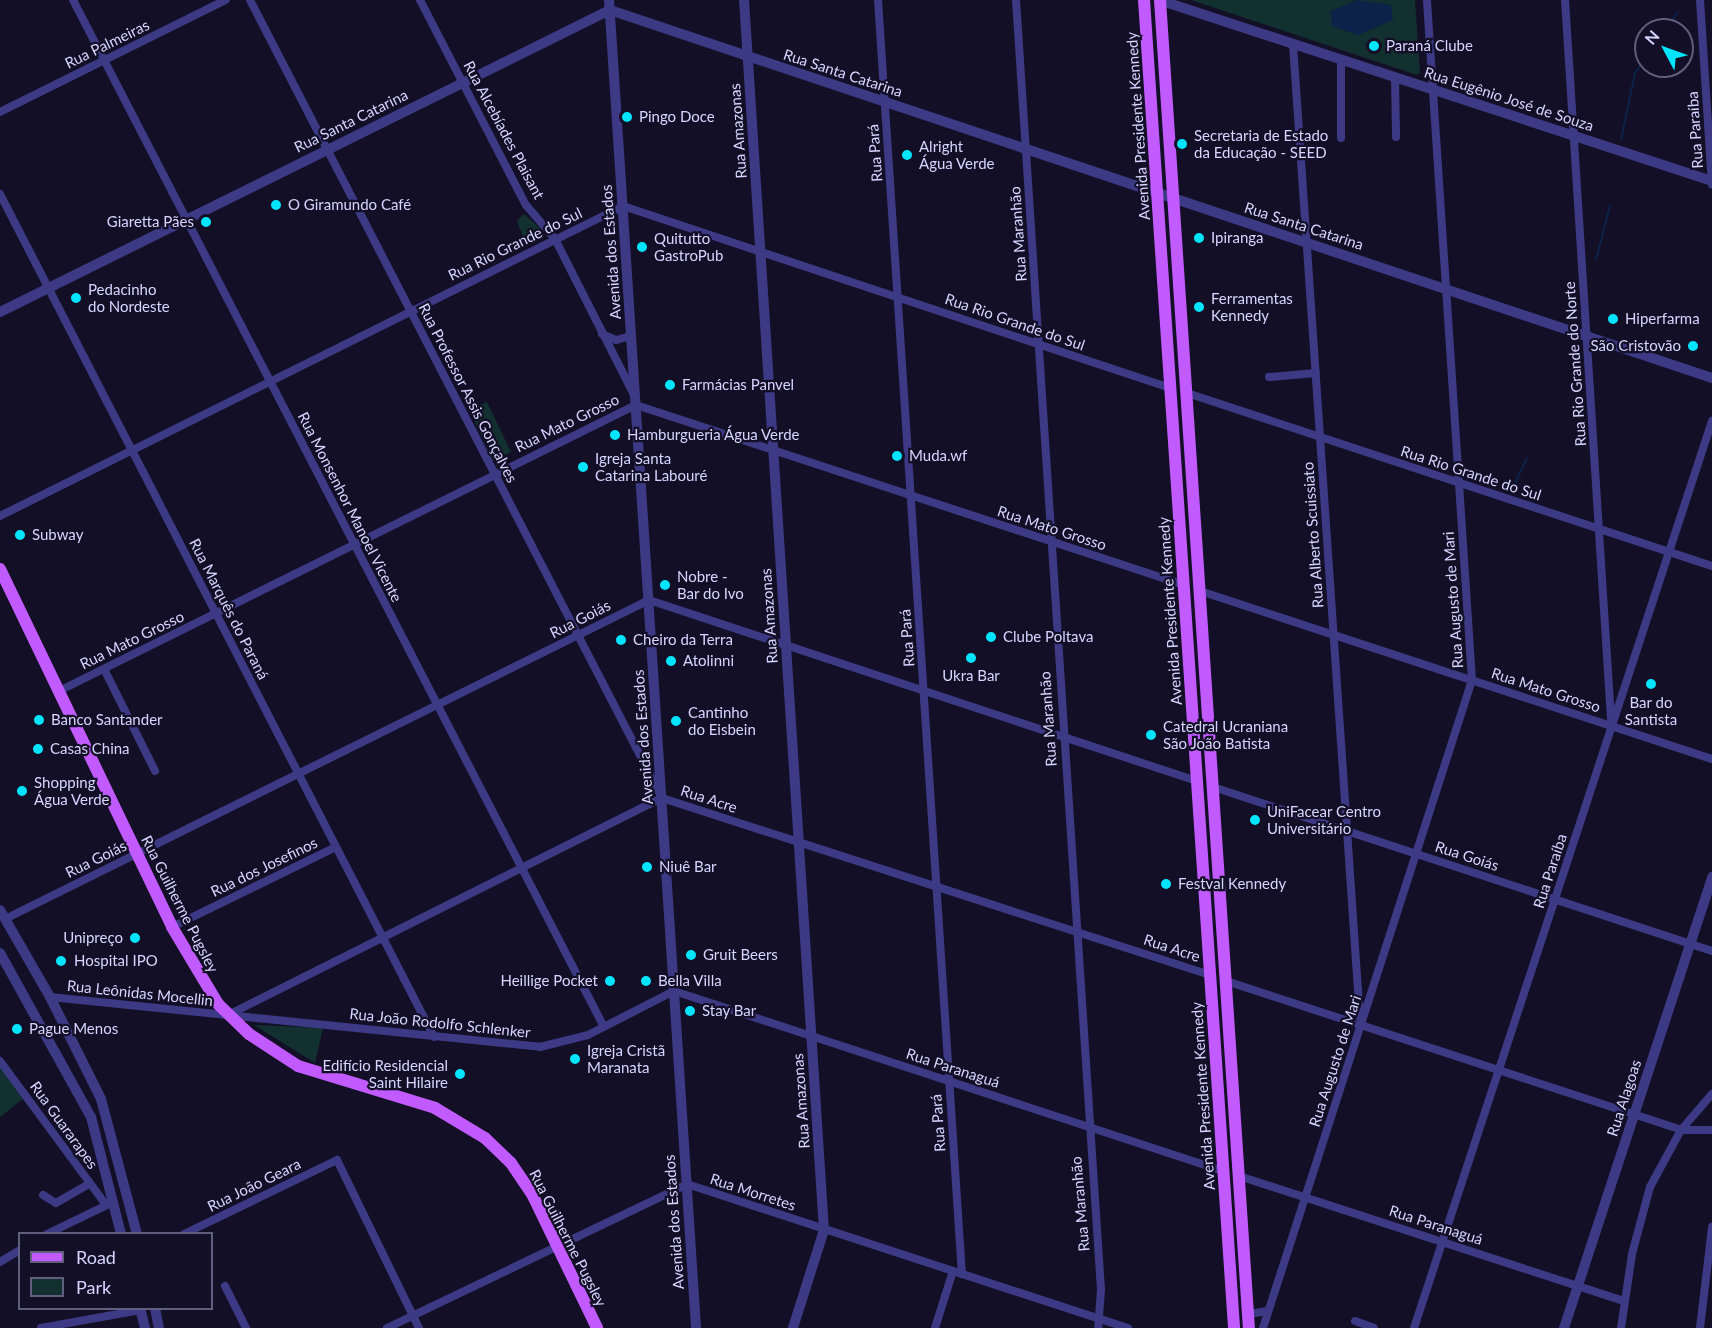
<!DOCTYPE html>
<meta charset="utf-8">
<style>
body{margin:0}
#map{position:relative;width:1712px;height:1328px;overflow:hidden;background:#130f26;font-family:Lato,sans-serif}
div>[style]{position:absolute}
.green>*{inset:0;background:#12302f}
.water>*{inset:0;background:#0c2248}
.stream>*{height:2px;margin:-1px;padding:0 1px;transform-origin:1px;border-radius:1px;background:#0c2248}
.minor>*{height:8px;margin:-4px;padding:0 4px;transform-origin:4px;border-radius:4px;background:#3d3a85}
.tertiary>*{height:10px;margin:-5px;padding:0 5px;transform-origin:5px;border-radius:5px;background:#3d3a85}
.primary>*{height:12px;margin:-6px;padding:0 6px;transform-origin:6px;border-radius:6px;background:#c25bff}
.dots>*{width:16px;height:16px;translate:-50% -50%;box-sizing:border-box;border:3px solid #130f26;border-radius:50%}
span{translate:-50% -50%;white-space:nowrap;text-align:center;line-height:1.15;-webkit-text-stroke:4.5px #130f26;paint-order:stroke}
.street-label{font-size:15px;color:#d9d4ff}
.poi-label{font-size:15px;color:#d9d4ff}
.left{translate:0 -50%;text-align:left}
.right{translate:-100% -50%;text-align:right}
.legend{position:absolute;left:18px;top:1232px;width:195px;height:78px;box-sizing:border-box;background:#130f26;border:2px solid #625e7d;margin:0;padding:8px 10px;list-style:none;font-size:18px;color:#d9d4ff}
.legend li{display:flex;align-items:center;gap:12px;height:30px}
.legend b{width:30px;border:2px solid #625e7d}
.north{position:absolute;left:1634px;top:18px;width:60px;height:60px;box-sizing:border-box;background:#130f26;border:2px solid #625e7d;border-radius:50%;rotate:311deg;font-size:16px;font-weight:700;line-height:24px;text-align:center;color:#d9d4ff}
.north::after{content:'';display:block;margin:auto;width:21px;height:27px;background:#00e5ff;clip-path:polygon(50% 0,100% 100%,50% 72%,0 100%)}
</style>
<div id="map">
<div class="green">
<i style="clip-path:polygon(1191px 0,1415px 0,1420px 73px,1417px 75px)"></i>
<i style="clip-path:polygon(524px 214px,541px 229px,537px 238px,529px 241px,524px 240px,517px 221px)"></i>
<i style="clip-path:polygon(487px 402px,511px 452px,493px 461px,469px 410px)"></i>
<i style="clip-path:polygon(254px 1025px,323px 1028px,315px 1063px)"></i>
<i style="clip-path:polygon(0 1064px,23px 1099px,0 1117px)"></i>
</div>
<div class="water">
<i style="clip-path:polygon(1357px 0,1391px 5px,1393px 20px,1358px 35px,1332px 26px,1331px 11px)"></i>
</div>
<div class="stream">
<i style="left:1665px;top:30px;width:22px;rotate:-54deg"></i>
<i style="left:1621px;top:140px;width:68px;rotate:-78.2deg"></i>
<i style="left:1635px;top:73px;width:19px;rotate:-55deg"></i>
<i style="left:1596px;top:260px;width:56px;rotate:-75.5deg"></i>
<i style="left:1512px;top:490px;width:35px;rotate:-65deg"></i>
</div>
<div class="minor">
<i style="left:73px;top:0;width:1156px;rotate:62.66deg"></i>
<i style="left:250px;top:0;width:894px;rotate:62.69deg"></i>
<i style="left:420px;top:0;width:231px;rotate:62.7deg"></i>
<i style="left:526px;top:205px;width:45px;rotate:49.5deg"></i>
<i style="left:555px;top:239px;width:177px;rotate:63.1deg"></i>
<i style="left:878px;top:0;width:1277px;rotate:86.23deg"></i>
<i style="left:1016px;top:0;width:1292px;rotate:86.23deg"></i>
<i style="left:1101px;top:1289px;width:39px;rotate:94deg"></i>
<i style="left:1565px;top:0;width:721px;rotate:86.34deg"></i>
<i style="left:1700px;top:0;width:185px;rotate:86.3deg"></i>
<i style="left:1293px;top:44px;width:977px;rotate:86.07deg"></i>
<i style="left:1341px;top:60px;width:78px;rotate:90deg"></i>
<i style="left:1395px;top:77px;width:60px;rotate:89deg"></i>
<i style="left:0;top:112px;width:252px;rotate:-26.4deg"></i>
<i style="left:0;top:194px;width:948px;rotate:62.76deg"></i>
<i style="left:602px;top:334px;width:15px;rotate:23deg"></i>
<i style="left:616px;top:340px;width:16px;rotate:-15deg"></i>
<i style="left:1269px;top:377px;width:47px;rotate:-4.9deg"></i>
<i style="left:1187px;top:393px;width:553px;rotate:18.24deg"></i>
<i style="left:0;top:516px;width:696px;rotate:-26.45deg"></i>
<i style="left:623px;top:206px;width:576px;rotate:18.4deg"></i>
<i style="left:1200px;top:591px;width:539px;rotate:18.17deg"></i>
<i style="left:104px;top:669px;width:114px;rotate:63.4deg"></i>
<i style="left:59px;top:691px;width:644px;rotate:-26.37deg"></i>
<i style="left:636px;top:405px;width:577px;rotate:18.18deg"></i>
<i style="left:1213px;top:787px;width:525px;rotate:18.19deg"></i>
<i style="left:5px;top:919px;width:719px;rotate:-26.35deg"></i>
<i style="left:649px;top:600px;width:577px;rotate:18.28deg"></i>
<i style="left:172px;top:927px;width:182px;rotate:-26deg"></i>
<i style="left:1226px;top:981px;width:479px;rotate:18.1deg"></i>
<i style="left:1681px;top:1130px;width:31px"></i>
<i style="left:50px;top:997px;width:493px;rotate:5.8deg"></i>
<i style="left:540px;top:1047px;width:49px;rotate:-14deg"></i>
<i style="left:588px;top:1035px;width:97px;rotate:-27.1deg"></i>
<i style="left:674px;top:991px;width:578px;rotate:18.15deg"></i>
<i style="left:228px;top:1015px;width:485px;rotate:-26.6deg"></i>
<i style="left:662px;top:798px;width:576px;rotate:17.9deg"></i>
<i style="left:0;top:1061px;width:179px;rotate:53.6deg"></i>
<i style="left:1239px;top:1176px;width:405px;rotate:18deg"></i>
<i style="left:43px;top:1195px;width:15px;rotate:32deg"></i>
<i style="left:56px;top:1203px;width:39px;rotate:-30deg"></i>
<i style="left:47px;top:1234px;width:71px;rotate:-25.8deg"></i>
<i style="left:184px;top:1234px;width:170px;rotate:-25.8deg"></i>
<i style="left:337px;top:1160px;width:187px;rotate:64deg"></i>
<i style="left:0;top:1262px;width:23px;rotate:-31deg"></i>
<i style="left:225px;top:1286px;width:47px;rotate:63.4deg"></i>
<i style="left:1249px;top:1314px;width:19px;rotate:-9deg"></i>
<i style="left:1355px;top:1321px;width:20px;rotate:20deg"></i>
<i style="left:41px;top:1328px;width:101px;rotate:-10.3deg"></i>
<i style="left:387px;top:1328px;width:333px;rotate:-25.6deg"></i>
<i style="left:687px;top:1184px;width:464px;rotate:18.1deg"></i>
<i style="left:935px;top:1328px;width:60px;rotate:-72.5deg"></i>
<i style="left:1263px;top:1328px;width:681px;rotate:-72.12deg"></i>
<i style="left:1472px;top:680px;width:681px;rotate:-93.79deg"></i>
<i style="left:1414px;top:1328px;width:955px;rotate:-71.81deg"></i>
<i style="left:1621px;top:1328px;width:75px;rotate:-81.5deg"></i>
<i style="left:1632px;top:1254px;width:69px;rotate:-75deg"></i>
<i style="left:1650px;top:1187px;width:65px;rotate:-61.5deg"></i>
<i style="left:1681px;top:1130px;width:48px;rotate:-49.3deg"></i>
<i style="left:1700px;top:1328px;width:102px;rotate:-83.2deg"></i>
</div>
<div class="tertiary">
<i style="left:609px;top:0;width:1331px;rotate:86.25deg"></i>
<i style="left:744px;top:0;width:1233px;rotate:86.28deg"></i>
<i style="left:824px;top:1230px;width:103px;rotate:107.6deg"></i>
<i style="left:1159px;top:0;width:582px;rotate:18.12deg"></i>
<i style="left:0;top:312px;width:681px;rotate:-26.34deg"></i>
<i style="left:610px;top:10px;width:1162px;rotate:18.47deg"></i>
<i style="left:0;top:910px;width:100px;rotate:60.1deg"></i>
<i style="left:50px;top:997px;width:114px;rotate:63.4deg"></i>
<i style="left:101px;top:1099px;width:140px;rotate:75.1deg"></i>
<i style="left:0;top:953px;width:188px;rotate:61deg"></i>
<i style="left:91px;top:1117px;width:121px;rotate:75.6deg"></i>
<i style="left:140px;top:1308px;width:21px;rotate:76deg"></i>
<i style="left:155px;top:1308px;width:20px;rotate:79deg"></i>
<i style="left:1564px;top:1328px;width:475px;rotate:-71.8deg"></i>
</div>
<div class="primary">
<i style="left:1144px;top:0;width:1331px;rotate:86.12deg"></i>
<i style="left:1160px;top:0;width:1331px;rotate:86.17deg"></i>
<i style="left:0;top:569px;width:397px;rotate:64.3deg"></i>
<i style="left:172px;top:927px;width:90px;rotate:59.1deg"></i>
<i style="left:218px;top:1004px;width:43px;rotate:44.1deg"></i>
<i style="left:249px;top:1034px;width:59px;rotate:33.1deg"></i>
<i style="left:298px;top:1066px;width:143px;rotate:17deg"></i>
<i style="left:435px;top:1108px;width:58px;rotate:31deg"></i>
<i style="left:485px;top:1138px;width:36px;rotate:44deg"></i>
<i style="left:511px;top:1163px;width:40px;rotate:56deg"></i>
<i style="left:533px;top:1196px;width:147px;rotate:64.1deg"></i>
</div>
<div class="dots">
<i style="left:1374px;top:46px;background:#00e5ff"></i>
<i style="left:627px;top:117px;background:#00e5ff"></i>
<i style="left:1182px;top:144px;background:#00e5ff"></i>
<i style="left:907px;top:155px;background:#00e5ff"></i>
<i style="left:276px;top:205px;background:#00e5ff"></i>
<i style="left:206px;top:222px;background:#00e5ff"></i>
<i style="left:1199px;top:238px;background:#00e5ff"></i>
<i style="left:642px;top:247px;background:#00e5ff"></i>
<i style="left:76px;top:298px;background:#00e5ff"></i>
<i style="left:1199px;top:307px;background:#00e5ff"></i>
<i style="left:1613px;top:319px;background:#00e5ff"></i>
<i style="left:1693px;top:346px;background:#00e5ff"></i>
<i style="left:670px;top:385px;background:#00e5ff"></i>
<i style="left:615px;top:435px;background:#00e5ff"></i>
<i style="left:897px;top:456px;background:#00e5ff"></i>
<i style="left:583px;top:467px;background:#00e5ff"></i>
<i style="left:20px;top:535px;background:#00e5ff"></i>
<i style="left:665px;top:585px;background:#00e5ff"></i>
<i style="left:991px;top:637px;background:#00e5ff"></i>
<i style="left:621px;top:640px;background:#00e5ff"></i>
<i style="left:971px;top:658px;background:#00e5ff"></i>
<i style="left:671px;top:661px;background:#00e5ff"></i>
<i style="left:1651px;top:684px;background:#00e5ff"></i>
<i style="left:39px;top:720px;background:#00e5ff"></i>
<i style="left:676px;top:721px;background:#00e5ff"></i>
<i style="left:1151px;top:735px;background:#00e5ff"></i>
<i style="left:38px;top:749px;background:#00e5ff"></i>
<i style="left:22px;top:791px;background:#00e5ff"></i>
<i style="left:1255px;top:820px;background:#00e5ff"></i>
<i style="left:647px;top:867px;background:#00e5ff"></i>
<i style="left:1166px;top:884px;background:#00e5ff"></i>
<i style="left:135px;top:938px;background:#00e5ff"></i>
<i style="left:691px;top:955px;background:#00e5ff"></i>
<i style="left:61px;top:961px;background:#00e5ff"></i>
<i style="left:610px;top:981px;background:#00e5ff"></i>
<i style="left:646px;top:981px;background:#00e5ff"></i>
<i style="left:690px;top:1011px;background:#00e5ff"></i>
<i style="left:17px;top:1029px;background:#00e5ff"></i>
<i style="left:575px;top:1059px;background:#00e5ff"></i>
<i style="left:460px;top:1074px;background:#00e5ff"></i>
</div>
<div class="street-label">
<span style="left:107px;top:44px;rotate:-26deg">Rua Palmeiras</span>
<span style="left:843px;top:73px;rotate:18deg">Rua Santa Catarina</span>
<span style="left:1509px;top:99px;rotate:18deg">Rua Eugênio José de Souza</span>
<span style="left:351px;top:121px;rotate:-26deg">Rua Santa Catarina</span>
<span style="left:1138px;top:126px;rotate:-94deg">Avenida Presidente Kennedy</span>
<span style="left:504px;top:130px;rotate:62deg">Rua Alcebíades Plaisant</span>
<span style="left:1695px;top:130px;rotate:-94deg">Rua Paraíba</span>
<span style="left:738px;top:131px;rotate:-94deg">Rua Amazonas</span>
<span style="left:875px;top:153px;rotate:-94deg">Rua Pará</span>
<span style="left:1304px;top:226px;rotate:18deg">Rua Santa Catarina</span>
<span style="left:1018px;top:234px;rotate:-94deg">Rua Maranhão</span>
<span style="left:515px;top:244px;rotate:-26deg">Rua Rio Grande do Sul</span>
<span style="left:611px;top:252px;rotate:-94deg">Avenida dos Estados</span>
<span style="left:1015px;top:322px;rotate:19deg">Rua Rio Grande do Sul</span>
<span style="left:1575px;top:364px;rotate:-94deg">Rua Rio Grande do Norte</span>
<span style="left:468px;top:393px;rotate:63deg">Rua Professor Assis Gonçalves</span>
<span style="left:567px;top:423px;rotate:-26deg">Rua Mato Grosso</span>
<span style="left:1471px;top:473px;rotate:18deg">Rua Rio Grande do Sul</span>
<span style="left:350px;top:507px;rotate:63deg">Rua Monsenhor Manoel Vicente</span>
<span style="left:1052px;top:528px;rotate:18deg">Rua Mato Grosso</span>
<span style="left:1313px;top:535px;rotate:-94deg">Rua Alberto Scuissiato</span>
<span style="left:1453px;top:600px;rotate:-94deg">Rua Augusto de Mari</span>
<span style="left:229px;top:609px;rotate:63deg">Rua Marquês do Paraná</span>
<span style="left:1170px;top:611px;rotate:-94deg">Avenida Presidente Kennedy</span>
<span style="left:769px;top:616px;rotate:-94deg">Rua Amazonas</span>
<span style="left:580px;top:619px;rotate:-27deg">Rua Goiás</span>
<span style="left:907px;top:638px;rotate:-94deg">Rua Pará</span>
<span style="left:132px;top:640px;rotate:-26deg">Rua Mato Grosso</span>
<span style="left:1546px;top:690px;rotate:18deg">Rua Mato Grosso</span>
<span style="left:1048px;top:719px;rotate:-94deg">Rua Maranhão</span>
<span style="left:643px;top:737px;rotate:-94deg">Avenida dos Estados</span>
<span style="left:709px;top:799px;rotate:18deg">Rua Acre</span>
<span style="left:1467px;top:856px;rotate:18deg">Rua Goiás</span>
<span style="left:96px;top:859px;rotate:-26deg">Rua Goiás</span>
<span style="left:264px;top:867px;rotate:-26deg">Rua dos Josefinos</span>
<span style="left:1550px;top:871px;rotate:-72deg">Rua Paraíba</span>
<span style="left:180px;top:904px;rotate:63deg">Rua Guilherme Pugsley</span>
<span style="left:1172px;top:948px;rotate:18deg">Rua Acre</span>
<span style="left:140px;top:993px;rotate:6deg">Rua Leônidas Mocellin</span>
<span style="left:440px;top:1023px;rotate:6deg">Rua João Rodolfo Schlenker</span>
<span style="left:1335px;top:1061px;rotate:-72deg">Rua Augusto de Mari</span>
<span style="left:953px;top:1068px;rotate:18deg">Rua Paranaguá</span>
<span style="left:1203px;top:1096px;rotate:-94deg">Avenida Presidente Kennedy</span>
<span style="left:1624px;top:1098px;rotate:-72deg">Rua Alagoas</span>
<span style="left:801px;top:1101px;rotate:-94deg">Rua Amazonas</span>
<span style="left:938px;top:1123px;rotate:-94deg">Rua Pará</span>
<span style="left:64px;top:1125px;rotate:54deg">Rua Guararapes</span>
<span style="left:254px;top:1185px;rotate:-26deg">Rua João Geara</span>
<span style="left:753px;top:1192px;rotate:18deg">Rua Morretes</span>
<span style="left:1080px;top:1204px;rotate:-95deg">Rua Maranhão</span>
<span style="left:674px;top:1222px;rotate:-94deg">Avenida dos Estados</span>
<span style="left:1436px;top:1225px;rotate:18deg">Rua Paranaguá</span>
<span style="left:568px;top:1238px;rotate:63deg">Rua Guilherme Pugsley</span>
</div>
<div class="poi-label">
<span class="left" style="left:1386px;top:46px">Paraná Clube</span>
<span class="left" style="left:639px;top:117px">Pingo Doce</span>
<span class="left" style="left:1194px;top:144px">Secretaria de Estado<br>da Educação - SEED</span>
<span class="left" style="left:919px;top:155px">Alright<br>Água Verde</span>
<span class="left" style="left:288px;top:205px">O Giramundo Café</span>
<span class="right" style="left:194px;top:222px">Giaretta Pães</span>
<span class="left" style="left:654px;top:247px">Quitutto<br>GastroPub</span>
<span class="left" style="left:1211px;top:238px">Ipiranga</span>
<span class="left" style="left:88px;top:298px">Pedacinho<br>do Nordeste</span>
<span class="left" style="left:1211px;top:307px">Ferramentas<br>Kennedy</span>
<span class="left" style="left:1625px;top:319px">Hiperfarma</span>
<span class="right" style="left:1681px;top:346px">São Cristovão</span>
<span class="left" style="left:682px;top:385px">Farmácias Panvel</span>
<span class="left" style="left:627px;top:435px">Hamburgueria Água Verde</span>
<span class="left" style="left:909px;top:456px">Muda.wf</span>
<span class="left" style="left:595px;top:467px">Igreja Santa<br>Catarina Labouré</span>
<span class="left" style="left:32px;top:535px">Subway</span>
<span class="left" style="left:677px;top:585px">Nobre -<br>Bar do Ivo</span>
<span class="left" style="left:1003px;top:637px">Clube Poltava</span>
<span class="left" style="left:633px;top:640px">Cheiro da Terra</span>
<span class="left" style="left:683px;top:661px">Atolinni</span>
<span style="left:971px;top:676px">Ukra Bar</span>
<span style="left:1651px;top:711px">Bar do<br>Santista</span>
<span class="left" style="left:688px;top:721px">Cantinho<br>do Eisbein</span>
<span class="left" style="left:51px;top:720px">Banco Santander</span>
<span class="left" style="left:1163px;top:735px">Catedral Ucraniana<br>São João Batista</span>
<span class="left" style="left:50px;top:749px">Casas China</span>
<span class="left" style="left:34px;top:791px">Shopping<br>Água Verde</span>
<span class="left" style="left:1267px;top:820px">UniFacear Centro<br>Universitário</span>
<span class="left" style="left:659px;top:867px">Niuê Bar</span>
<span class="left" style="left:1178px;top:884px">Festval Kennedy</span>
<span class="right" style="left:123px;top:938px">Unipreço</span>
<span class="left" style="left:703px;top:955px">Gruit Beers</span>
<span class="left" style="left:74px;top:961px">Hospital IPO</span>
<span class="right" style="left:598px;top:981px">Heillige Pocket</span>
<span class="left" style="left:658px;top:981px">Bella Villa</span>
<span class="left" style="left:702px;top:1011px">Stay Bar</span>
<span class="left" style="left:29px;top:1029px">Pague Menos</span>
<span class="left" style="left:587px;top:1059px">Igreja Cristã<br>Maranata</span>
<span class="right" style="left:448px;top:1074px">Edifício Residencial<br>Saint Hilaire</span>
</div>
<ul class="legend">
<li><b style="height:8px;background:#c25bff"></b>Road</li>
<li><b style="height:16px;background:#12302f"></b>Park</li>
</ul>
<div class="north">N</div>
</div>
